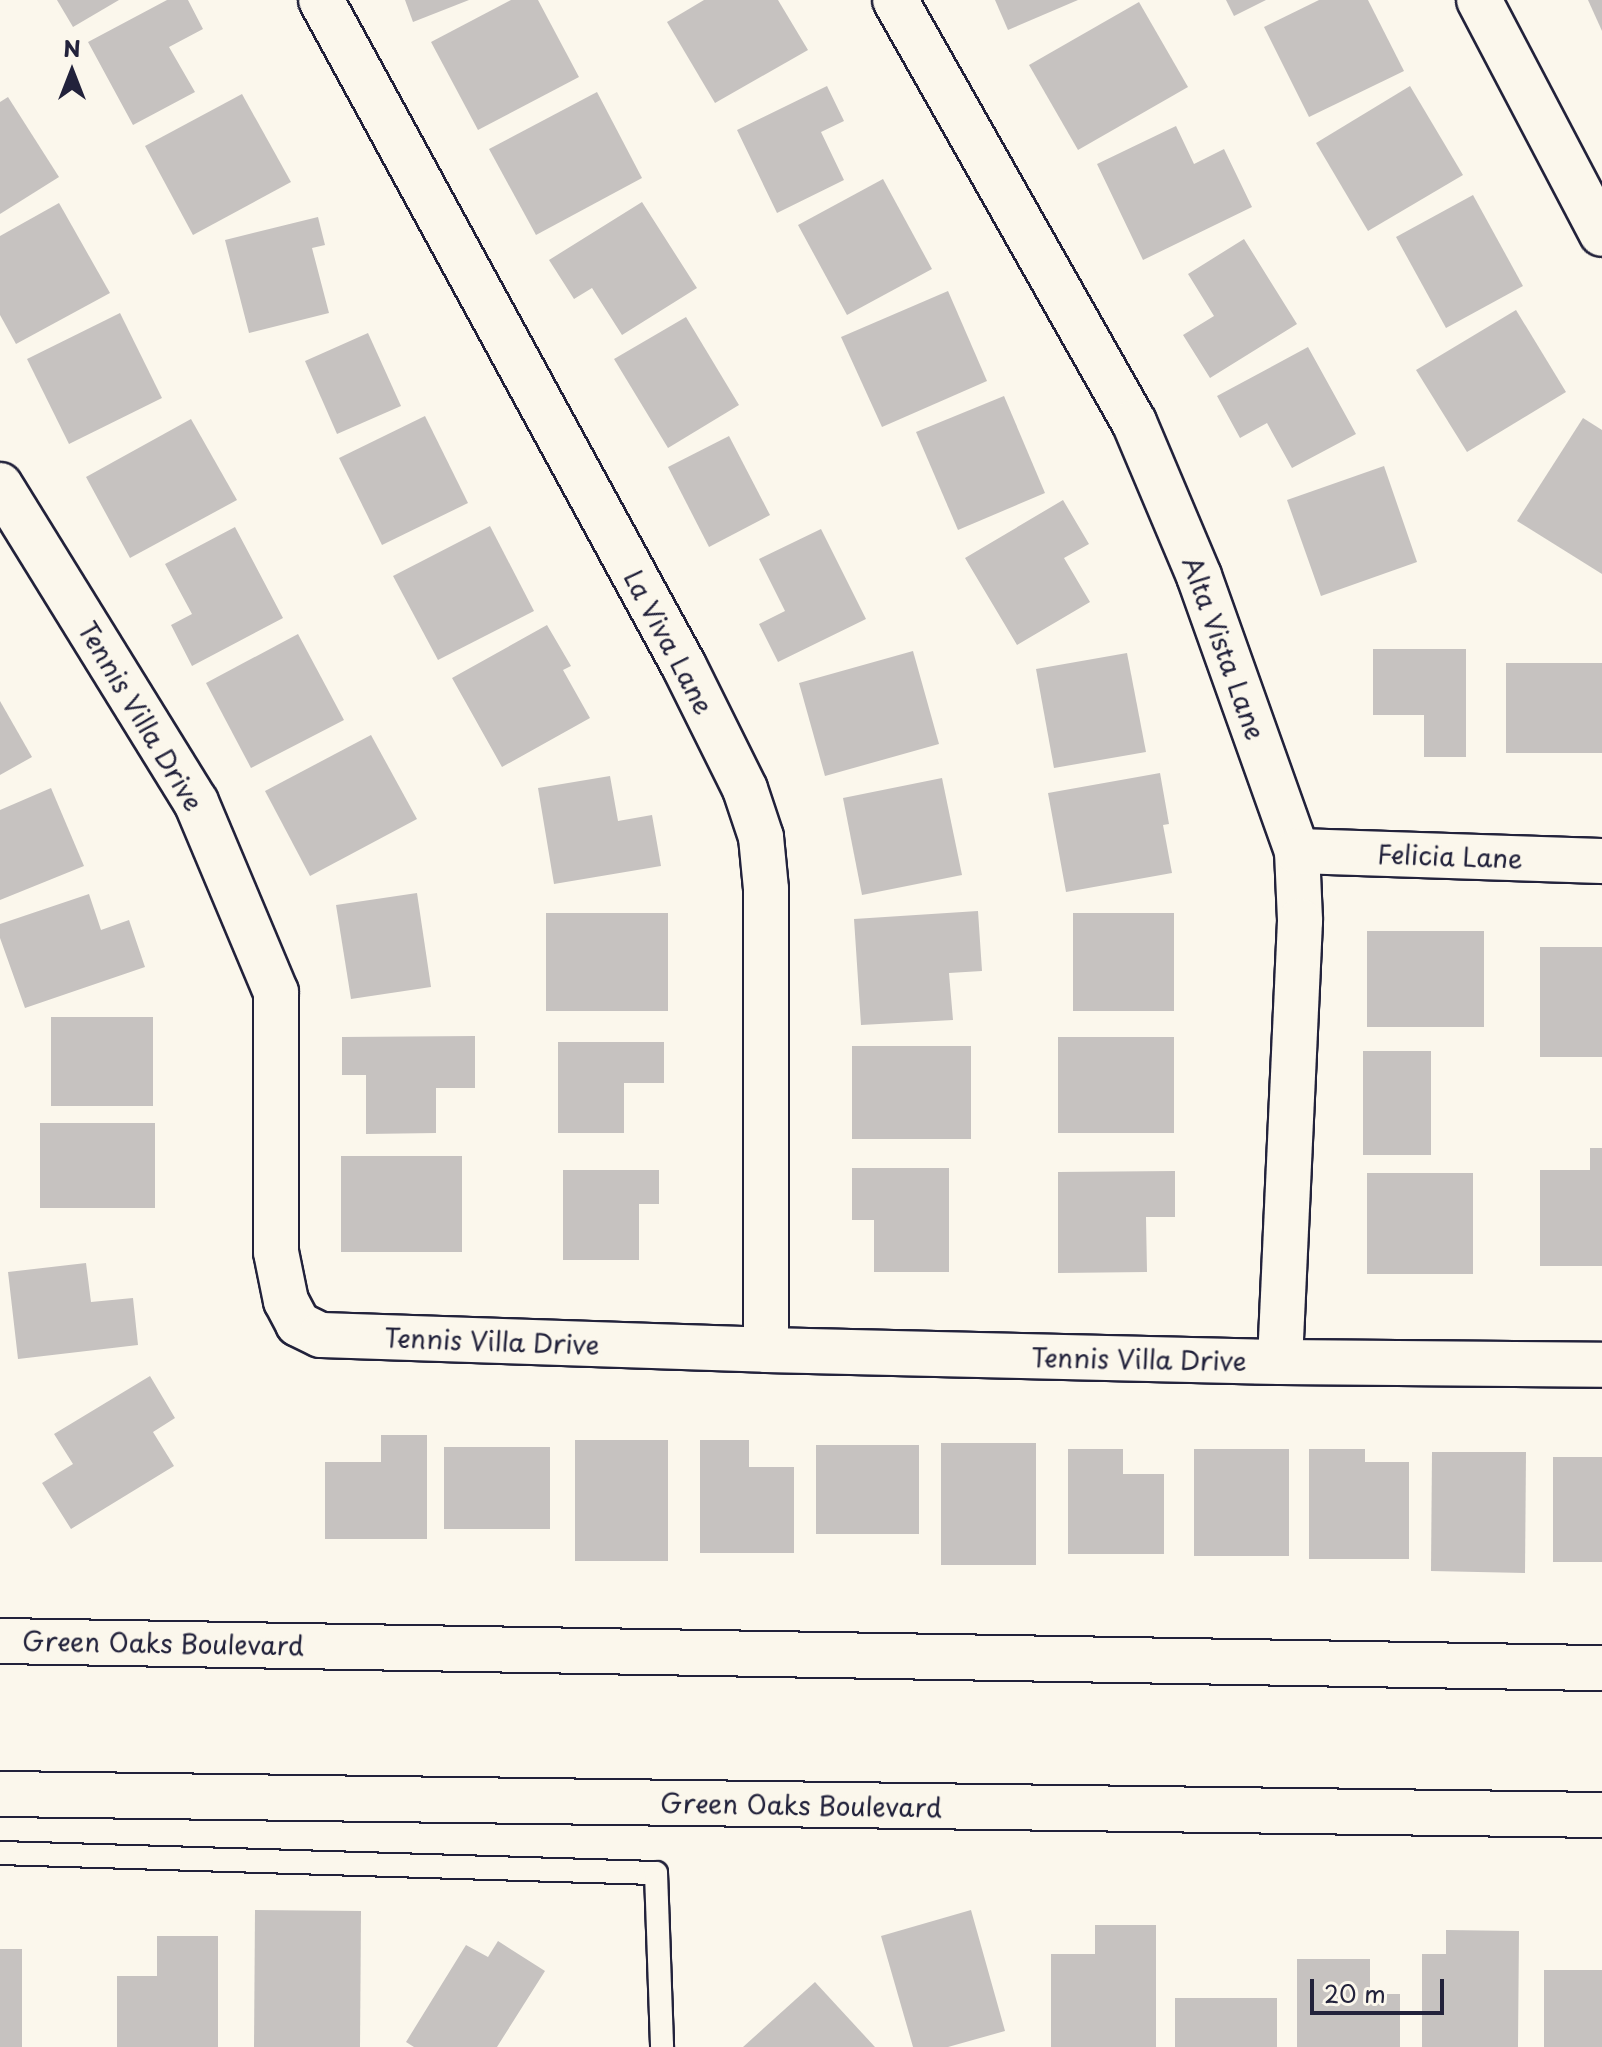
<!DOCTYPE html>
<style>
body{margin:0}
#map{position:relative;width:1602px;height:2047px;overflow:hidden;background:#fbf7ec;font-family:"Playpen Sans",sans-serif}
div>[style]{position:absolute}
.building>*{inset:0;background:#c6c2c0}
.roads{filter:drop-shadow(2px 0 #22223b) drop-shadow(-2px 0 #22223b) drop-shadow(0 2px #22223b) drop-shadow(0 -2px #22223b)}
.lane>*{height:22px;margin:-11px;padding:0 11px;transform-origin:11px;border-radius:11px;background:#fbf7ec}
.street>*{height:44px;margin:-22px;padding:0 22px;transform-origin:22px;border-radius:22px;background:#fbf7ec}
.secondary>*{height:44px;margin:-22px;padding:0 22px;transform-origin:22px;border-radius:22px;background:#fbf7ec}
span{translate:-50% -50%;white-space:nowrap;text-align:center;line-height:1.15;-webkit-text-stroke:6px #fbf7ec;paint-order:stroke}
.street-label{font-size:26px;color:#22223b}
.north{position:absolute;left:32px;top:32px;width:80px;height:80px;-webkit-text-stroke:6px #fbf7ec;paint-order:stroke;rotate:0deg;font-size:22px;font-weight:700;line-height:32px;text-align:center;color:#22223b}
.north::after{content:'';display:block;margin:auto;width:28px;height:36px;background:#22223b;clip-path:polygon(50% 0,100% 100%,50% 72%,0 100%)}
.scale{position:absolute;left:1310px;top:1979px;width:134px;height:36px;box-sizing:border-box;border:4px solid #22223b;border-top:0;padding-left:10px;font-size:24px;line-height:28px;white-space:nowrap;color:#22223b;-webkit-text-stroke:6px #fbf7ec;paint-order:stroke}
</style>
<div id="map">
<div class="building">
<i style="clip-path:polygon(57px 0,119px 0,73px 27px)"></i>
<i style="clip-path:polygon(167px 0,188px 0,203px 29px,169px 47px,195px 92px,133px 125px,88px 42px)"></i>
<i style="clip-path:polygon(405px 0,469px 0,413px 22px)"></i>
<i style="clip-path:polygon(511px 0,538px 0,579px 77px,478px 130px,431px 42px)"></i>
<i style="clip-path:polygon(704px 0,778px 0,808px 50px,715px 103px,667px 22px)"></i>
<i style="clip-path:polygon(995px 0,1078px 0,1008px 30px)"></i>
<i style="clip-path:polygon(1226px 0,1266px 0,1234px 16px)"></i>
<i style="clip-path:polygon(1319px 0,1368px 0,1404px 71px,1309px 117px,1264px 27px)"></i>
<i style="clip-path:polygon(1588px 0,1602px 0,1602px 31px)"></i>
<i style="clip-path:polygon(1139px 2px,1188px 87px,1078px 150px,1029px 65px)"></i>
<i style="clip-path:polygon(827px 86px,844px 121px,821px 132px,844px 180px,777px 213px,737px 130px)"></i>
<i style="clip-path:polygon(1410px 86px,1463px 175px,1368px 231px,1316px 143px)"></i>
<i style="clip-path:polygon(597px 92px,642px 178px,536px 235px,489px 149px)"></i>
<i style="clip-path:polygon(242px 94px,291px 182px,193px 235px,145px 146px)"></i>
<i style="clip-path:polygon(8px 97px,59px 177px,0 214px,0 102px)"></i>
<i style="clip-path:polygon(1176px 126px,1194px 164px,1224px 149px,1252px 207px,1143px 260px,1097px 164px)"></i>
<i style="clip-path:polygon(883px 179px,932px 269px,847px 315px,798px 225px)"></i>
<i style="clip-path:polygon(1473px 195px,1523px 286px,1446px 328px,1396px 237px)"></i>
<i style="clip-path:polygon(642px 202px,697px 288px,622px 335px,592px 288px,574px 299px,549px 260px)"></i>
<i style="clip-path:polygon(59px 203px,110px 293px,16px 344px,0 315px,0 236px)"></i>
<i style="clip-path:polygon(318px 217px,325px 245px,312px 248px,329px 313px,249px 333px,225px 240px)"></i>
<i style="clip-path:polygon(1244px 239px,1297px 324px,1210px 378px,1183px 335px,1214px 316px,1188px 274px)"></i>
<i style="clip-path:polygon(948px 291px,987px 381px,882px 427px,841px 337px)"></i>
<i style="clip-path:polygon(1516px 310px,1566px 392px,1467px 452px,1416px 370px)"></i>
<i style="clip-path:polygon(120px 313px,162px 398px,69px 444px,27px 359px)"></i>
<i style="clip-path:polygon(686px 317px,739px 405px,668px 448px,614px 359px)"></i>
<i style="clip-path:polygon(368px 333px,401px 406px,337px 434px,305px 361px)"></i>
<i style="clip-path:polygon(1308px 347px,1356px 434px,1292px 468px,1267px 423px,1240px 438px,1217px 396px)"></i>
<i style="clip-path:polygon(1004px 396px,1045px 493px,958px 530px,916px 432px)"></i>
<i style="clip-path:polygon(425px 416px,468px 503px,382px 545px,339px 458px)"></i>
<i style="clip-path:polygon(1583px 418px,1602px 430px,1602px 574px,1517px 521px)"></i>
<i style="clip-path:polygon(191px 419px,237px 500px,130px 558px,86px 477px)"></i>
<i style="clip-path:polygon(729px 436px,770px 515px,709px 547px,668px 467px)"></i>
<i style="clip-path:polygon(1384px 466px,1417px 562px,1321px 596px,1287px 500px)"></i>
<i style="clip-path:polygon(1063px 500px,1089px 544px,1064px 558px,1090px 602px,1017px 645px,965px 558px)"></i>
<i style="clip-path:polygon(490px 526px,534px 611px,438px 660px,393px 576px)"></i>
<i style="clip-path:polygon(235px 527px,283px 618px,192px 666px,171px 625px,192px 614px,165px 564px)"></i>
<i style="clip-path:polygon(821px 529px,866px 619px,778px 662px,759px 624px,785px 611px,759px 559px)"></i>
<i style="clip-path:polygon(547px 625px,571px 666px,563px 670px,590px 718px,502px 767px,452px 678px)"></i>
<i style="clip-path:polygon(298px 634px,344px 720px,251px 768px,206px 683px)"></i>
<i style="clip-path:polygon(1373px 649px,1466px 649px,1466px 757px,1424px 757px,1424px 715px,1373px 715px)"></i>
<i style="clip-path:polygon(913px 651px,939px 744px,825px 776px,799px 683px)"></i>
<i style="clip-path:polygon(1127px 653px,1146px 752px,1054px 768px,1036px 669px)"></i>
<i style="clip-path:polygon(1506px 663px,1602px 663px,1602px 753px,1506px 753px)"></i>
<i style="clip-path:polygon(0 701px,32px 757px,0 775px)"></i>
<i style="clip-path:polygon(371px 735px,417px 819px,310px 876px,265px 791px)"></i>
<i style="clip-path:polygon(1160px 773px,1169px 824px,1163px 825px,1172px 873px,1066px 892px,1048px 793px)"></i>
<i style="clip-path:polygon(610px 776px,618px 821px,652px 815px,661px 866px,554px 884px,538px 788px)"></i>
<i style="clip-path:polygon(942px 778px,962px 875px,862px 895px,843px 798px)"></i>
<i style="clip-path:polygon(51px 788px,84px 866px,0 900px,0 810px)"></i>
<i style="clip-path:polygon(417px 893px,431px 987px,351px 999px,336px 905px)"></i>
<i style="clip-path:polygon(89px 894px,101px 930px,129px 920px,145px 967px,25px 1008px,0 938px,0 924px)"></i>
<i style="clip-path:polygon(978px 911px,982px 971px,949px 973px,953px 1020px,861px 1025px,854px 919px)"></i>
<i style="clip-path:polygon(546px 913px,668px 913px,668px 1011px,546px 1011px)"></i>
<i style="clip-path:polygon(1073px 913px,1174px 913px,1174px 1011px,1073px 1011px)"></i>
<i style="clip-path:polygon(1367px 931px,1484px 931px,1484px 1027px,1367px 1027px)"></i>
<i style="clip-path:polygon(1540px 947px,1602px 947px,1602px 1057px,1540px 1057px)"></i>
<i style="clip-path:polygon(51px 1017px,153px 1017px,153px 1106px,51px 1106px)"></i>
<i style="clip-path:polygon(475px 1036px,475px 1088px,436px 1088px,436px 1133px,366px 1134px,366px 1075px,342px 1075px,342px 1037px)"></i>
<i style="clip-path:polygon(1058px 1037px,1174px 1037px,1174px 1133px,1058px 1133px)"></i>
<i style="clip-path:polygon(558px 1042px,664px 1042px,664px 1083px,624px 1083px,624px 1133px,558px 1133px)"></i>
<i style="clip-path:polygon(852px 1046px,971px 1046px,971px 1139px,852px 1139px)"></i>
<i style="clip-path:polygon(1363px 1051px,1431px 1051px,1431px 1155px,1363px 1155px)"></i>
<i style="clip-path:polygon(40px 1123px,155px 1123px,155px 1208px,40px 1208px)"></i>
<i style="clip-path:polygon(1590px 1148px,1602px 1148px,1602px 1266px,1540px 1266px,1540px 1170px,1590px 1170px)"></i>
<i style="clip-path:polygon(341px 1156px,462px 1156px,462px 1252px,341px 1252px)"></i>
<i style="clip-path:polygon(852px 1168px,949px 1168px,949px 1272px,874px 1272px,874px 1220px,852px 1220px)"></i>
<i style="clip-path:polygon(563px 1170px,659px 1170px,659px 1204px,639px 1204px,639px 1260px,563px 1260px)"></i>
<i style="clip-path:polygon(1175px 1171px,1175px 1217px,1146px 1217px,1147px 1272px,1058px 1273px,1058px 1172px)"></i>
<i style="clip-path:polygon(1367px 1173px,1473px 1173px,1473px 1274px,1367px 1274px)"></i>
<i style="clip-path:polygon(86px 1263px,91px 1302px,133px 1298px,138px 1345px,18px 1359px,8px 1272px)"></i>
<i style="clip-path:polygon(150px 1376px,175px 1418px,153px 1432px,174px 1466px,71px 1529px,42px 1483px,73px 1464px,54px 1434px)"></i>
<i style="clip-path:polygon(381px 1435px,427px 1435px,427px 1539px,325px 1539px,325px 1462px,381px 1462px)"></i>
<i style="clip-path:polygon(575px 1440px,668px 1440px,668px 1561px,575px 1561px)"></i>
<i style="clip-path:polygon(700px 1440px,749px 1440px,749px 1467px,794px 1467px,794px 1553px,700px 1553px)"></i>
<i style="clip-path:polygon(941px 1443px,1036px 1443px,1036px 1565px,941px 1565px)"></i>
<i style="clip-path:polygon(816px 1445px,919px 1445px,919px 1534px,816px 1534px)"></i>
<i style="clip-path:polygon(444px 1447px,550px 1447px,550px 1529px,444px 1529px)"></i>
<i style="clip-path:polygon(1068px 1449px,1123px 1449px,1123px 1474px,1164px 1474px,1164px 1554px,1068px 1554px)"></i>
<i style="clip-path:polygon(1194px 1449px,1289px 1449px,1289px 1556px,1194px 1556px)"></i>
<i style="clip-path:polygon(1309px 1449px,1365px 1449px,1365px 1462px,1409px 1462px,1409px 1559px,1309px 1559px)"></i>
<i style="clip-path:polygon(1432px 1452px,1526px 1452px,1525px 1573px,1431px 1571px)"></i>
<i style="clip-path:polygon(1553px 1457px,1602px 1457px,1602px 1562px,1553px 1562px)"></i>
<i style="clip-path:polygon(255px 1910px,361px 1911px,360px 2047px,254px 2047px)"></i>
<i style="clip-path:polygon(971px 1910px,1005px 2031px,948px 2047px,913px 2047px,881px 1936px)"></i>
<i style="clip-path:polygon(1095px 1925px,1156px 1925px,1156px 2047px,1051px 2047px,1051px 1954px,1095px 1954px)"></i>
<i style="clip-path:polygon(1446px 1930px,1519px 1931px,1518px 2047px,1422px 2047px,1422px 1954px,1446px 1954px)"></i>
<i style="clip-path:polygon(157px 1936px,218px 1936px,218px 2047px,117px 2047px,117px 1976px,157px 1976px)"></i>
<i style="clip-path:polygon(498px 1941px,545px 1971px,497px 2047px,414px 2047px,406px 2042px,466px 1945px,488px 1957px)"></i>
<i style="clip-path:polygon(0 1949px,22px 1949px,22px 2047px,0 2047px)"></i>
<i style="clip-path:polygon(1297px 1959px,1370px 1959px,1370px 1994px,1400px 1994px,1400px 2047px,1297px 2047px)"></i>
<i style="clip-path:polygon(1544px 1970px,1602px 1970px,1602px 2047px,1544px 2047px)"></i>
<i style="clip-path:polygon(815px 1982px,875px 2047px,743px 2047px)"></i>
<i style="clip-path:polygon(1175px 1998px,1277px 1998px,1277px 2047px,1175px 2047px)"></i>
</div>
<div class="roads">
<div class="lane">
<i style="left:0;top:1853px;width:656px;rotate:1.75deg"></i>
<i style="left:656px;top:1873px;width:174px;rotate:88deg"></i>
</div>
<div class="street">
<i style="left:321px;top:0;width:759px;rotate:61.41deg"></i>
<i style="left:684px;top:666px;width:137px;rotate:63.6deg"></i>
<i style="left:745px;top:789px;width:51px;rotate:71.6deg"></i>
<i style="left:761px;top:837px;width:52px;rotate:84.5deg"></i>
<i style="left:766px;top:889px;width:461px;rotate:90deg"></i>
<i style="left:895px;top:0;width:485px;rotate:60.5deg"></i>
<i style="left:1134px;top:422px;width:167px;rotate:67.1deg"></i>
<i style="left:1199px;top:576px;width:292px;rotate:70.4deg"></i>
<i style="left:1297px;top:851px;width:70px;rotate:87.5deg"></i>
<i style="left:1300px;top:921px;width:441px;rotate:92.6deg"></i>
<i style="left:1479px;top:0;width:264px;rotate:62.3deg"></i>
<i style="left:0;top:485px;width:373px;rotate:58.3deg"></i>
<i style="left:196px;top:802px;width:206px;rotate:67.2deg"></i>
<i style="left:276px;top:992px;width:260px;rotate:90deg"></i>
<i style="left:276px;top:1252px;width:50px;rotate:78.5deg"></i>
<i style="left:286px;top:1301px;width:26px;rotate:62deg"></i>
<i style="left:298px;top:1324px;width:25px;rotate:26deg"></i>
<i style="left:321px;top:1335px;width:445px;rotate:1.9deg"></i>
<i style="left:766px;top:1350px;width:514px;rotate:1.34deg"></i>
<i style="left:1280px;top:1362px;width:322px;rotate:0.5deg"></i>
<i style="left:1297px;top:851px;width:305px;rotate:1.9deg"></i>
</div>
<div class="secondary">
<i style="left:0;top:1641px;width:1602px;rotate:0.97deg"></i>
<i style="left:0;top:1794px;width:1602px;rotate:0.75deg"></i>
</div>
</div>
<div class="street-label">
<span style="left:669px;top:642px;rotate:62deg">La Viva Lane</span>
<span style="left:1224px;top:648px;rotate:70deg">Alta Vista Lane</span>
<span style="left:141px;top:716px;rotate:59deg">Tennis Villa Drive</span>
<span style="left:1450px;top:856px;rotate:2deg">Felicia Lane</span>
<span style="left:492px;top:1341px;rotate:2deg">Tennis Villa Drive</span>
<span style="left:1139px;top:1359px;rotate:1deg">Tennis Villa Drive</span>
<span style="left:163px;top:1643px;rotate:1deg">Green Oaks Boulevard</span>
<span style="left:801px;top:1805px;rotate:1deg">Green Oaks Boulevard</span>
</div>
<div class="north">N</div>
<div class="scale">20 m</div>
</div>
